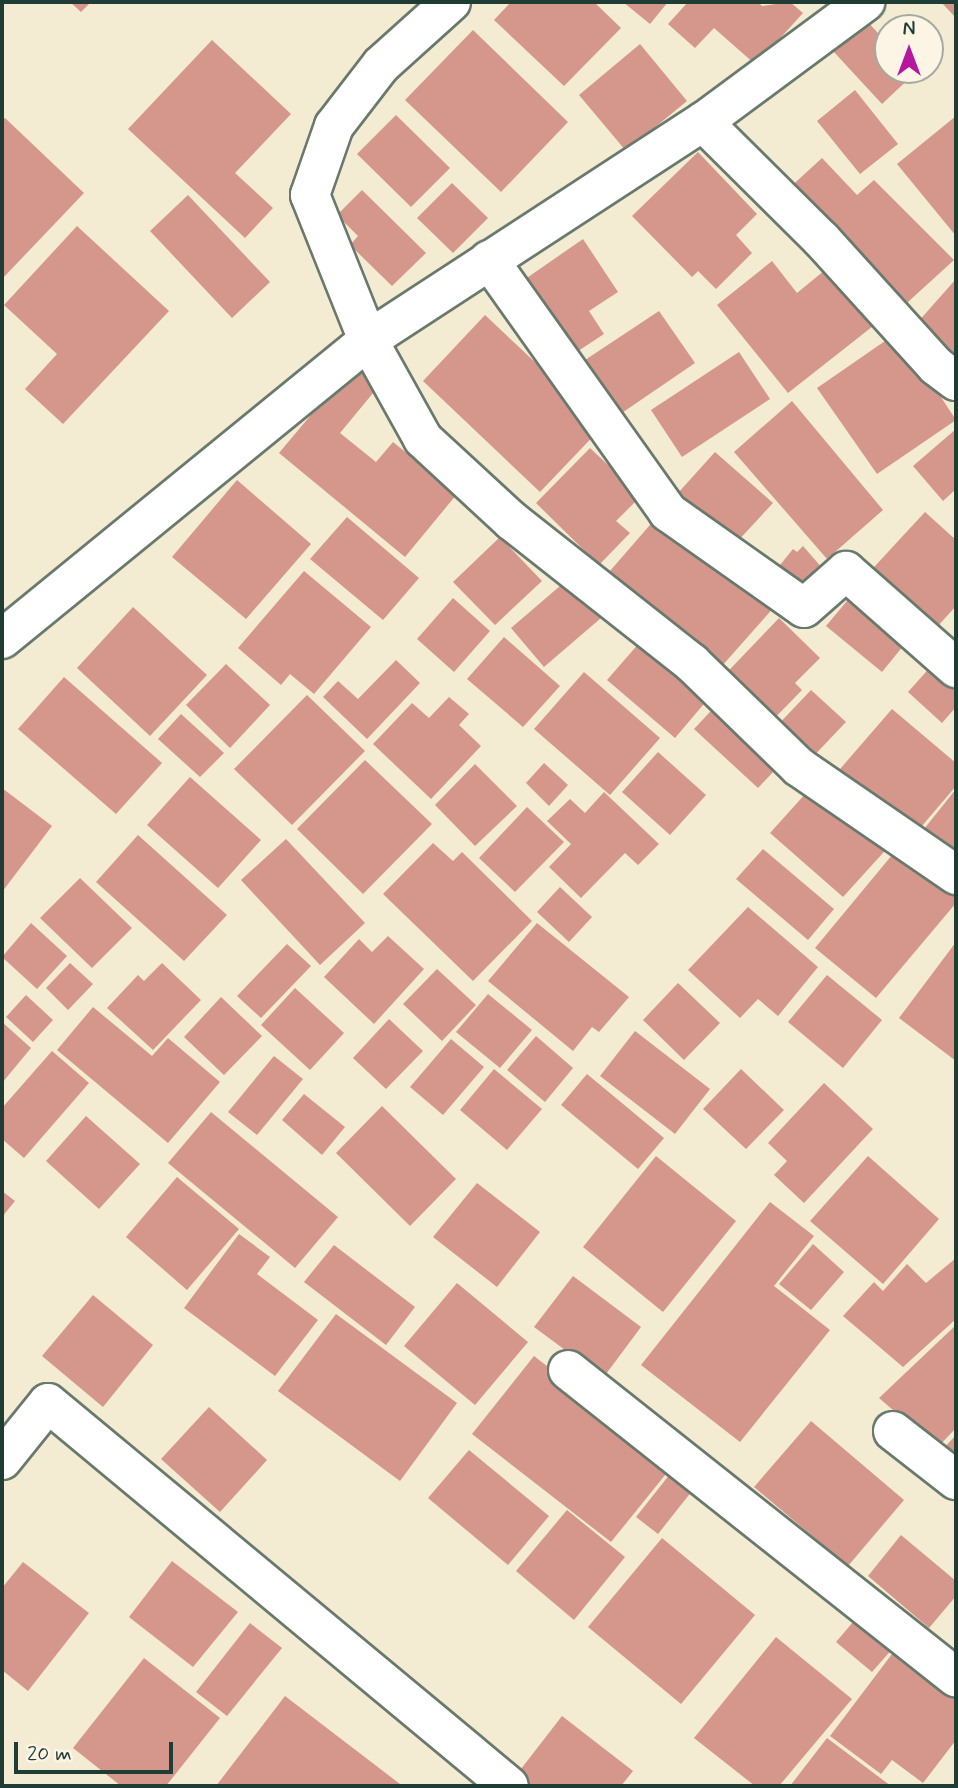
<!DOCTYPE html>
<style>
body{margin:0}
#map{position:relative;width:958px;height:1788px;overflow:hidden;background:#f3ecd3;font-family:Mynerve,sans-serif}
div>[style]{position:absolute}
.building>*{inset:0;background:#d5968b}
.roads{filter:drop-shadow(2px 0 #697a6c) drop-shadow(-2px 0 #697a6c) drop-shadow(0 2px #697a6c) drop-shadow(0 -2px #697a6c)}
.minor>*{height:38px;margin:-19px;padding:0 19px;transform-origin:19px;border-radius:19px;background:#fff}
span{translate:-50% -50%;white-space:nowrap;text-align:center;line-height:1.15;-webkit-text-stroke:6px #fcf5e5;paint-order:stroke}
.frame{position:absolute;inset:0;border:4px solid #1f3d34;pointer-events:none}
.north{position:absolute;left:874px;top:14px;width:70px;height:70px;box-sizing:border-box;background:#fcf5e5;border:2px solid #a4ab9e;border-radius:50%;rotate:0deg;font-size:19px;font-weight:700;line-height:28px;text-align:center;color:#1f3d34}
.north::after{content:'';display:block;margin:auto;width:24px;height:32px;background:#b5179e;clip-path:polygon(50% 0,100% 100%,50% 72%,0 100%)}
.scale{position:absolute;left:14px;top:1742px;width:159px;height:32px;box-sizing:border-box;border:4px solid #1f3d34;border-top:0;padding-left:9px;font-size:21px;line-height:24px;white-space:nowrap;color:#1f3d34;-webkit-text-stroke:5px #fcf5e5;paint-order:stroke}
</style>
<div id="map">
<div class="building">
<i style="clip-path:polygon(70px 2px,91px 2px,81px 12px)"></i>
<i style="clip-path:polygon(511px 2px,594px 2px,621px 28px,564px 86px,494px 20px)"></i>
<i style="clip-path:polygon(623px 2px,668px 2px,650px 24px)"></i>
<i style="clip-path:polygon(688px 2px,758px 2px,762px 6px,790px 2px,803px 13px,756px 65px,714px 28px,695px 48px,668px 24px)"></i>
<i style="clip-path:polygon(941px 2px,956px 2px,956px 18px)"></i>
<i style="clip-path:polygon(866px 20px,888px 44px,888px 70px,915px 73px,882px 104px,833px 51px)"></i>
<i style="clip-path:polygon(473px 30px,568px 122px,501px 192px,405px 100px)"></i>
<i style="clip-path:polygon(212px 40px,291px 114px,235px 173px,273px 208px,245px 238px,128px 129px)"></i>
<i style="clip-path:polygon(640px 44px,687px 101px,626px 151px,579px 95px)"></i>
<i style="clip-path:polygon(855px 90px,898px 144px,860px 174px,817px 121px)"></i>
<i style="clip-path:polygon(396px 115px,450px 168px,411px 207px,357px 154px)"></i>
<i style="clip-path:polygon(956px 116px,956px 236px,897px 164px)"></i>
<i style="clip-path:polygon(5px 118px,84px 193px,2px 279px,2px 121px)"></i>
<i style="clip-path:polygon(698px 152px,757px 214px,736px 235px,752px 253px,716px 289px,698px 271px,692px 277px,632px 216px)"></i>
<i style="clip-path:polygon(822px 158px,857px 195px,874px 180px,954px 260px,897px 312px,786px 191px)"></i>
<i style="clip-path:polygon(452px 183px,488px 218px,453px 253px,417px 218px)"></i>
<i style="clip-path:polygon(362px 190px,426px 253px,392px 286px,350px 245px,358px 236px,337px 215px)"></i>
<i style="clip-path:polygon(188px 195px,270px 282px,232px 318px,150px 231px)"></i>
<i style="clip-path:polygon(77px 226px,169px 311px,63px 424px,25px 389px,57px 354px,4px 305px)"></i>
<i style="clip-path:polygon(583px 239px,618px 292px,589px 311px,604px 334px,572px 355px,521px 282px)"></i>
<i style="clip-path:polygon(772px 261px,797px 293px,836px 261px,882px 319px,788px 393px,717px 305px)"></i>
<i style="clip-path:polygon(956px 279px,956px 358px,917px 323px)"></i>
<i style="clip-path:polygon(659px 311px,695px 363px,613px 419px,576px 366px)"></i>
<i style="clip-path:polygon(485px 315px,603px 426px,540px 492px,423px 381px)"></i>
<i style="clip-path:polygon(898px 332px,956px 420px,877px 474px,817px 388px)"></i>
<i style="clip-path:polygon(739px 352px,770px 399px,682px 457px,651px 410px)"></i>
<i style="clip-path:polygon(352px 366px,378px 387px,340px 433px,376px 462px,393px 442px,457px 494px,405px 557px,279px 453px)"></i>
<i style="clip-path:polygon(792px 401px,883px 510px,827px 559px,734px 452px)"></i>
<i style="clip-path:polygon(956px 429px,956px 489px,943px 501px,913px 466px)"></i>
<i style="clip-path:polygon(590px 448px,641px 496px,616px 521px,630px 533px,599px 565px,536px 503px)"></i>
<i style="clip-path:polygon(715px 452px,773px 503px,735px 544px,678px 493px)"></i>
<i style="clip-path:polygon(237px 480px,311px 544px,246px 619px,172px 557px)"></i>
<i style="clip-path:polygon(925px 512px,956px 540px,956px 606px,927px 638px,863px 579px)"></i>
<i style="clip-path:polygon(347px 517px,419px 578px,383px 620px,310px 559px)"></i>
<i style="clip-path:polygon(656px 518px,775px 606px,714px 675px,603px 579px)"></i>
<i style="clip-path:polygon(500px 537px,542px 581px,495px 625px,453px 582px)"></i>
<i style="clip-path:polygon(803px 546px,823px 569px,792px 596px,776px 570px,793px 549px,797px 552px)"></i>
<i style="clip-path:polygon(304px 571px,371px 627px,314px 694px,290px 674px,281px 685px,238px 648px)"></i>
<i style="clip-path:polygon(567px 580px,601px 618px,544px 667px,511px 628px)"></i>
<i style="clip-path:polygon(852px 595px,908px 640px,882px 672px,826px 626px)"></i>
<i style="clip-path:polygon(453px 598px,490px 631px,454px 672px,417px 639px)"></i>
<i style="clip-path:polygon(133px 607px,207px 675px,150px 736px,77px 668px)"></i>
<i style="clip-path:polygon(779px 618px,820px 658px,795px 683px,802px 690px,764px 729px,790px 754px,758px 788px,694px 729px,723px 698px,712px 688px)"></i>
<i style="clip-path:polygon(647px 634px,714px 692px,675px 738px,607px 680px)"></i>
<i style="clip-path:polygon(504px 637px,560px 686px,523px 727px,467px 679px)"></i>
<i style="clip-path:polygon(396px 660px,420px 683px,367px 739px,323px 697px,338px 681px,358px 699px)"></i>
<i style="clip-path:polygon(226px 664px,270px 705px,230px 748px,186px 705px)"></i>
<i style="clip-path:polygon(933px 664px,956px 684px,956px 707px,942px 723px,908px 692px)"></i>
<i style="clip-path:polygon(584px 672px,660px 738px,610px 795px,534px 729px)"></i>
<i style="clip-path:polygon(64px 677px,162px 763px,116px 814px,18px 729px)"></i>
<i style="clip-path:polygon(811px 690px,846px 722px,807px 763px,773px 730px)"></i>
<i style="clip-path:polygon(307px 695px,365px 751px,292px 825px,234px 769px)"></i>
<i style="clip-path:polygon(449px 697px,469px 714px,459px 725px,481px 746px,431px 799px,373px 744px,412px 703px,429px 718px)"></i>
<i style="clip-path:polygon(892px 709px,956px 763px,956px 786px,910px 840px,834px 776px)"></i>
<i style="clip-path:polygon(181px 714px,224px 753px,200px 777px,158px 739px)"></i>
<i style="clip-path:polygon(658px 752px,706px 795px,670px 835px,622px 792px)"></i>
<i style="clip-path:polygon(365px 760px,432px 824px,363px 894px,297px 829px)"></i>
<i style="clip-path:polygon(544px 763px,568px 785px,549px 806px,526px 783px)"></i>
<i style="clip-path:polygon(475px 764px,517px 806px,475px 846px,435px 805px)"></i>
<i style="clip-path:polygon(190px 777px,261px 840px,218px 888px,147px 825px)"></i>
<i style="clip-path:polygon(2px 788px,52px 826px,2px 892px)"></i>
<i style="clip-path:polygon(956px 789px,956px 863px,920px 834px)"></i>
<i style="clip-path:polygon(604px 792px,659px 844px,638px 865px,625px 853px,581px 898px,549px 867px,571px 844px,547px 821px,570px 799px,585px 813px)"></i>
<i style="clip-path:polygon(807px 792px,842px 823px,854px 810px,892px 843px,843px 897px,770px 833px)"></i>
<i style="clip-path:polygon(527px 807px,564px 842px,515px 892px,479px 858px)"></i>
<i style="clip-path:polygon(138px 835px,227px 915px,184px 961px,96px 882px)"></i>
<i style="clip-path:polygon(286px 839px,365px 923px,320px 965px,241px 880px)"></i>
<i style="clip-path:polygon(433px 843px,453px 861px,462px 852px,532px 921px,473px 981px,383px 894px)"></i>
<i style="clip-path:polygon(902px 843px,956px 887px,956px 903px,876px 998px,815px 948px)"></i>
<i style="clip-path:polygon(763px 849px,834px 909px,808px 940px,736px 879px)"></i>
<i style="clip-path:polygon(80px 878px,132px 928px,92px 968px,40px 918px)"></i>
<i style="clip-path:polygon(560px 887px,592px 917px,569px 942px,537px 912px)"></i>
<i style="clip-path:polygon(748px 907px,818px 967px,778px 1016px,758px 999px,740px 1018px,688px 970px)"></i>
<i style="clip-path:polygon(31px 923px,67px 956px,37px 989px,2px 957px)"></i>
<i style="clip-path:polygon(537px 923px,629px 997px,599px 1032px,592px 1027px,573px 1051px,488px 981px)"></i>
<i style="clip-path:polygon(388px 936px,424px 969px,374px 1024px,324px 977px,359px 939px,372px 952px)"></i>
<i style="clip-path:polygon(956px 942px,956px 1061px,899px 1018px)"></i>
<i style="clip-path:polygon(287px 944px,311px 966px,261px 1018px,237px 996px)"></i>
<i style="clip-path:polygon(70px 963px,93px 984px,68px 1010px,46px 988px)"></i>
<i style="clip-path:polygon(162px 963px,201px 1000px,153px 1050px,107px 1008px,138px 975px,144px 981px)"></i>
<i style="clip-path:polygon(437px 969px,476px 1005px,442px 1041px,403px 1004px)"></i>
<i style="clip-path:polygon(827px 975px,882px 1020px,843px 1068px,788px 1022px)"></i>
<i style="clip-path:polygon(678px 983px,720px 1023px,684px 1060px,643px 1020px)"></i>
<i style="clip-path:polygon(295px 988px,344px 1033px,310px 1070px,261px 1025px)"></i>
<i style="clip-path:polygon(488px 994px,532px 1030px,500px 1068px,456px 1032px)"></i>
<i style="clip-path:polygon(26px 995px,53px 1020px,33px 1042px,6px 1017px)"></i>
<i style="clip-path:polygon(221px 997px,262px 1036px,224px 1075px,184px 1037px)"></i>
<i style="clip-path:polygon(93px 1007px,152px 1056px,168px 1038px,220px 1082px,168px 1143px,57px 1050px)"></i>
<i style="clip-path:polygon(389px 1019px,423px 1051px,386px 1089px,353px 1058px)"></i>
<i style="clip-path:polygon(2px 1022px,31px 1048px,2px 1083px)"></i>
<i style="clip-path:polygon(635px 1031px,710px 1089px,675px 1134px,600px 1076px)"></i>
<i style="clip-path:polygon(536px 1036px,573px 1068px,545px 1102px,507px 1070px)"></i>
<i style="clip-path:polygon(451px 1039px,484px 1067px,443px 1115px,410px 1087px)"></i>
<i style="clip-path:polygon(52px 1051px,89px 1083px,24px 1158px,2px 1139px,2px 1108px)"></i>
<i style="clip-path:polygon(274px 1056px,303px 1079px,257px 1135px,228px 1112px)"></i>
<i style="clip-path:polygon(494px 1069px,542px 1109px,507px 1150px,460px 1110px)"></i>
<i style="clip-path:polygon(741px 1069px,784px 1110px,746px 1149px,703px 1109px)"></i>
<i style="clip-path:polygon(587px 1074px,664px 1138px,638px 1169px,561px 1105px)"></i>
<i style="clip-path:polygon(824px 1083px,873px 1129px,804px 1203px,774px 1175px,787px 1161px,768px 1143px)"></i>
<i style="clip-path:polygon(304px 1094px,345px 1127px,322px 1155px,282px 1120px)"></i>
<i style="clip-path:polygon(382px 1106px,456px 1179px,410px 1226px,336px 1153px)"></i>
<i style="clip-path:polygon(211px 1112px,338px 1217px,295px 1268px,168px 1163px)"></i>
<i style="clip-path:polygon(86px 1116px,140px 1164px,99px 1209px,46px 1161px)"></i>
<i style="clip-path:polygon(656px 1156px,736px 1221px,663px 1312px,583px 1247px)"></i>
<i style="clip-path:polygon(868px 1156px,939px 1219px,883px 1284px,810px 1221px)"></i>
<i style="clip-path:polygon(177px 1177px,239px 1229px,187px 1290px,126px 1237px)"></i>
<i style="clip-path:polygon(477px 1183px,540px 1232px,497px 1287px,433px 1237px)"></i>
<i style="clip-path:polygon(2px 1191px,15px 1201px,2px 1217px)"></i>
<i style="clip-path:polygon(770px 1202px,814px 1236px,774px 1286px,830px 1330px,740px 1442px,641px 1365px)"></i>
<i style="clip-path:polygon(239px 1234px,270px 1257px,257px 1274px,318px 1320px,275px 1376px,184px 1308px)"></i>
<i style="clip-path:polygon(813px 1244px,844px 1272px,811px 1310px,779px 1284px)"></i>
<i style="clip-path:polygon(334px 1245px,415px 1307px,386px 1345px,304px 1282px)"></i>
<i style="clip-path:polygon(956px 1258px,956px 1319px,903px 1367px,843px 1316px,874px 1282px,883px 1291px,907px 1264px,926px 1283px)"></i>
<i style="clip-path:polygon(573px 1276px,641px 1327px,603px 1378px,534px 1327px)"></i>
<i style="clip-path:polygon(457px 1283px,528px 1342px,475px 1405px,404px 1346px)"></i>
<i style="clip-path:polygon(93px 1295px,153px 1345px,103px 1407px,42px 1356px)"></i>
<i style="clip-path:polygon(336px 1314px,457px 1403px,400px 1481px,278px 1391px)"></i>
<i style="clip-path:polygon(956px 1325px,956px 1428px,937px 1448px,879px 1398px)"></i>
<i style="clip-path:polygon(534px 1356px,674px 1464px,611px 1542px,472px 1434px)"></i>
<i style="clip-path:polygon(209px 1407px,267px 1460px,220px 1512px,161px 1459px)"></i>
<i style="clip-path:polygon(811px 1421px,904px 1500px,848px 1566px,754px 1487px)"></i>
<i style="clip-path:polygon(956px 1435px,956px 1463px,941px 1451px)"></i>
<i style="clip-path:polygon(469px 1450px,549px 1516px,508px 1565px,428px 1498px)"></i>
<i style="clip-path:polygon(670px 1474px,692px 1491px,658px 1534px,636px 1517px)"></i>
<i style="clip-path:polygon(567px 1510px,625px 1557px,574px 1620px,516px 1571px)"></i>
<i style="clip-path:polygon(901px 1535px,956px 1581px,956px 1596px,929px 1628px,868px 1576px)"></i>
<i style="clip-path:polygon(662px 1538px,755px 1615px,681px 1704px,588px 1627px)"></i>
<i style="clip-path:polygon(172px 1561px,238px 1612px,193px 1667px,129px 1617px)"></i>
<i style="clip-path:polygon(23px 1562px,89px 1613px,28px 1691px,2px 1670px,2px 1588px)"></i>
<i style="clip-path:polygon(865px 1608px,901px 1639px,872px 1672px,836px 1642px)"></i>
<i style="clip-path:polygon(250px 1623px,282px 1648px,227px 1716px,196px 1692px)"></i>
<i style="clip-path:polygon(776px 1637px,852px 1699px,779px 1786px,755px 1786px,694px 1738px)"></i>
<i style="clip-path:polygon(895px 1650px,956px 1697px,956px 1740px,923px 1783px,892px 1760px,881px 1774px,830px 1736px)"></i>
<i style="clip-path:polygon(144px 1658px,220px 1718px,166px 1786px,121px 1786px,73px 1748px)"></i>
<i style="clip-path:polygon(285px 1696px,400px 1784px,398px 1786px,216px 1786px)"></i>
<i style="clip-path:polygon(562px 1716px,633px 1771px,621px 1786px,525px 1786px,514px 1778px)"></i>
<i style="clip-path:polygon(827px 1738px,891px 1786px,790px 1786px)"></i>
</div>
<div class="roads">
<div class="minor">
<i style="left:451px;top:2px;width:94px;rotate:138deg"></i>
<i style="left:381px;top:65px;width:77px;rotate:127.6deg"></i>
<i style="left:334px;top:126px;width:73px;rotate:109.2deg"></i>
<i style="left:310px;top:195px;width:156px;rotate:68.2deg"></i>
<i style="left:368px;top:340px;width:113px;rotate:60.9deg"></i>
<i style="left:423px;top:439px;width:121px;rotate:42.7deg"></i>
<i style="left:512px;top:521px;width:229px;rotate:38.3deg"></i>
<i style="left:692px;top:663px;width:149px;rotate:44.2deg"></i>
<i style="left:799px;top:767px;width:191px;rotate:34.5deg"></i>
<i style="left:703px;top:122px;width:166px;rotate:44.8deg"></i>
<i style="left:821px;top:239px;width:171px;rotate:47.8deg"></i>
<i style="left:936px;top:366px;width:25px;rotate:37deg"></i>
<i style="left:489px;top:260px;width:309px;rotate:54.6deg"></i>
<i style="left:668px;top:512px;width:166px;rotate:35.2deg"></i>
<i style="left:804px;top:608px;width:56px;rotate:-41.4deg"></i>
<i style="left:846px;top:571px;width:147px;rotate:41.4deg"></i>
<i style="left:2px;top:639px;width:473px;rotate:-39.2deg"></i>
<i style="left:368px;top:340px;width:400px;rotate:-33.1deg"></i>
<i style="left:703px;top:122px;width:202px;rotate:-36.5deg"></i>
<i style="left:568px;top:1370px;width:495px;rotate:38.4deg"></i>
<i style="left:893px;top:1431px;width:80px;rotate:37.9deg"></i>
<i style="left:2px;top:1460px;width:73px;rotate:-51.1deg"></i>
<i style="left:48px;top:1403px;width:599px;rotate:39.72deg"></i>
</div>
</div>
<div class="frame"></div>
<div class="north">N</div>
<div class="scale">20 m</div>
</div>
